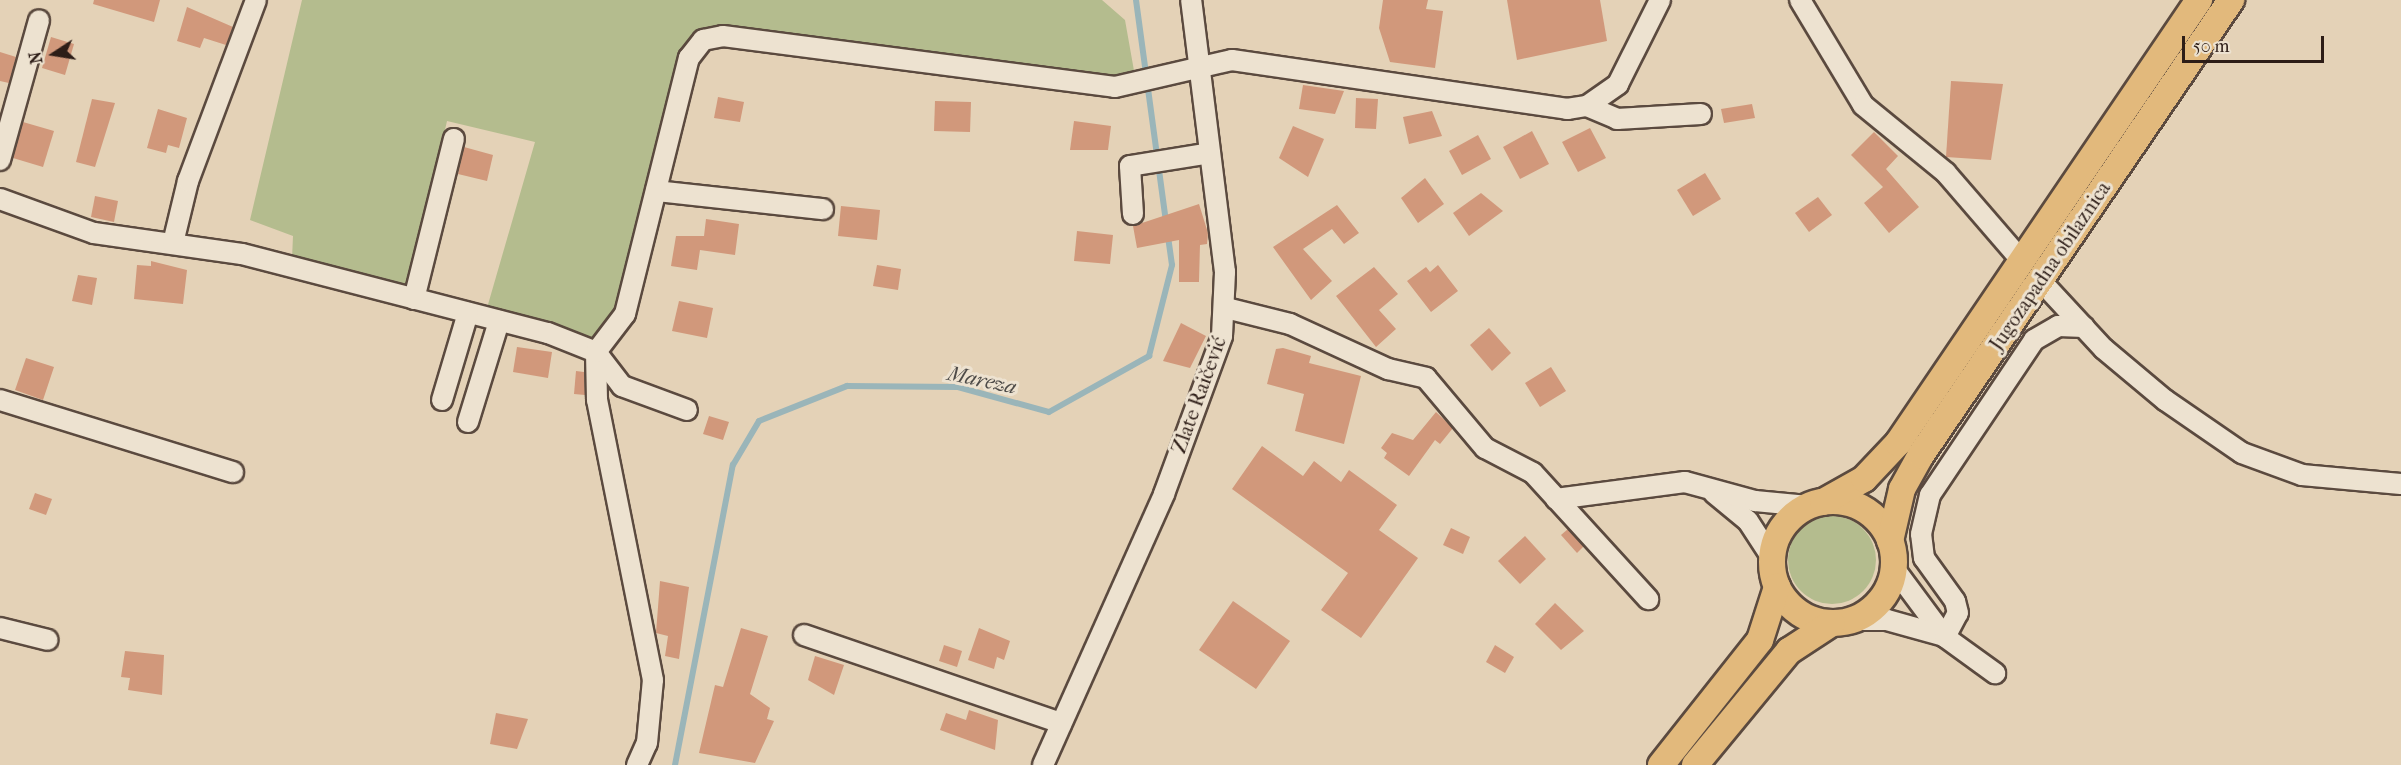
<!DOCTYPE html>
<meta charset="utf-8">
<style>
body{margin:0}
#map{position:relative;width:2401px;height:765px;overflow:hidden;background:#e4d2b7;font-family:"IM FELL French Canon",serif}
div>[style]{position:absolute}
.green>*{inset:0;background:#b4bc8e}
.round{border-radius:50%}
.stream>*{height:6px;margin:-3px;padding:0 3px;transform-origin:3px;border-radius:3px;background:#9ab5b9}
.building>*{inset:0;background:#d1987b}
.roads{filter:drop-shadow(2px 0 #5b4a3f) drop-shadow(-2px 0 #5b4a3f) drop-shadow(0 2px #5b4a3f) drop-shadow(0 -2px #5b4a3f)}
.minor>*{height:20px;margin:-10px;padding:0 10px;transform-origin:10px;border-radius:10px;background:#ede2d0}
.major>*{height:26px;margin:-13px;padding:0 13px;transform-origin:13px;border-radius:13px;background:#e2b97c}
.major>.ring{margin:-13px;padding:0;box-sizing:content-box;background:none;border:26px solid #e2b97c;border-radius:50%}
span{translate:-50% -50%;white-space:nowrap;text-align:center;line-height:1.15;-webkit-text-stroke:6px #ede2d0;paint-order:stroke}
.street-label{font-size:20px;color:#2d1d17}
.water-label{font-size:21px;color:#4e4b48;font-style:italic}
.north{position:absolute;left:24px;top:24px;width:60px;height:60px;-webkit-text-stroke:4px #ede2d0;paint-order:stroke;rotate:258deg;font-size:16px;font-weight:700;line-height:24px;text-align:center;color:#2d1d17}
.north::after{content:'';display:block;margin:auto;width:21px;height:27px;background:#2d1d17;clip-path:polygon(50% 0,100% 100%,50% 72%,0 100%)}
.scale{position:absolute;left:2182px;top:36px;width:142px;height:27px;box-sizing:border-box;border:3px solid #2d1d17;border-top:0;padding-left:8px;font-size:18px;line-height:21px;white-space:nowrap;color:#2d1d17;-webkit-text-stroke:4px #ede2d0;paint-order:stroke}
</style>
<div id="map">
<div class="green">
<i style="clip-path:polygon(302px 0,1102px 0,1125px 20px,1136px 82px,718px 26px,694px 36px,617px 312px,595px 339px,487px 308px,535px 142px,447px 121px,409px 290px,292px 259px,293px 236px,250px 220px)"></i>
<i class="round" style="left:1788px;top:516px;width:88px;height:88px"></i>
</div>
<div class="stream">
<i style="left:1136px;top:0;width:224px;rotate:82.3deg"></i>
<i style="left:675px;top:765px;width:306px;rotate:-79.1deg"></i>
<i style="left:733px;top:465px;width:51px;rotate:-59.4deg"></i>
<i style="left:759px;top:421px;width:95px;rotate:-21.7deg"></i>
<i style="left:847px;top:386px;width:111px;rotate:0.5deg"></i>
<i style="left:958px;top:387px;width:94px;rotate:15.4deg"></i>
<i style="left:1049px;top:412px;width:115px;rotate:-29.2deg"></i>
<i style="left:1149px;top:356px;width:94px;rotate:-75.8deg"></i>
<i style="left:1172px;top:265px;width:30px;rotate:-98deg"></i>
</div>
<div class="building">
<i style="clip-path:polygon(94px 0,160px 0,154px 22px,93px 4px)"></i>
<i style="clip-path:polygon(1383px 0,1428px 0,1426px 9px,1443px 11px,1435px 68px,1390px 62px,1379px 28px)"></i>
<i style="clip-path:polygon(1507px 0,1600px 0,1607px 41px,1517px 60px)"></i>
<i style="clip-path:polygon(187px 7px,233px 27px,226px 45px,204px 38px,200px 48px,177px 41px)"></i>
<i style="clip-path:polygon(51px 37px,74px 44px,65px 75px,42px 68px)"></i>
<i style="clip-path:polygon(0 52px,16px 57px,9px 83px,0 81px)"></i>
<i style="clip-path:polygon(1951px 81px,2003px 84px,1991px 160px,1946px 157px)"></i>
<i style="clip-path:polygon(1303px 85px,1344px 91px,1335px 114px,1299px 109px)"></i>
<i style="clip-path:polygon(718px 97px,744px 102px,740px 122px,714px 118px)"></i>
<i style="clip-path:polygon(1356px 98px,1378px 99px,1376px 129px,1355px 128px)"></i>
<i style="clip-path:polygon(92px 99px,115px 103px,95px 167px,76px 162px)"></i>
<i style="clip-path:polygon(935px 101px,971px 102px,970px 132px,934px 131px)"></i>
<i style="clip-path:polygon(1752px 104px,1755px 118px,1724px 123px,1721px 109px)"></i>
<i style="clip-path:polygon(158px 109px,187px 118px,179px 148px,168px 145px,166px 153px,147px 148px)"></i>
<i style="clip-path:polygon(1432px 111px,1442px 136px,1409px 144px,1403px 117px)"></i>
<i style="clip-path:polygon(1074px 121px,1111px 126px,1108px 150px,1070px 150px)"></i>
<i style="clip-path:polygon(23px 122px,54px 131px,43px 167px,13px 158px)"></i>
<i style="clip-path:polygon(1293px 126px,1324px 139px,1308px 177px,1279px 158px)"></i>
<i style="clip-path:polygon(1590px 128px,1606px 158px,1578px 172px,1562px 142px)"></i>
<i style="clip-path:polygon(1532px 131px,1549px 164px,1520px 179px,1503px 147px)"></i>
<i style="clip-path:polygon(1874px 132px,1898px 156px,1886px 169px,1919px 207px,1889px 233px,1864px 203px,1883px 187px,1851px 155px)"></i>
<i style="clip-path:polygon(1478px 135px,1491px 159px,1462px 175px,1449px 151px)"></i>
<i style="clip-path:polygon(464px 147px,493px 155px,487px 181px,458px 174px)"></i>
<i style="clip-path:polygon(1705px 173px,1721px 199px,1693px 216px,1677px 190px)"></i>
<i style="clip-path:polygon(1425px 178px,1444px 204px,1418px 223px,1401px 198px)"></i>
<i style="clip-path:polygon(1481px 193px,1503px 211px,1469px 236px,1453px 213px)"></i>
<i style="clip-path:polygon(95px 196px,118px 201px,114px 222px,91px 217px)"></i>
<i style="clip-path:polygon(1818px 197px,1832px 215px,1809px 232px,1795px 213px)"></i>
<i style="clip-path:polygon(1199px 204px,1208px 233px,1207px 244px,1200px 245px,1199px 282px,1179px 282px,1179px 240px,1137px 248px,1133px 226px)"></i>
<i style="clip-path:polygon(1337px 205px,1359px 233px,1344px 244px,1332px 229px,1303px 249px,1332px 281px,1311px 300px,1273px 247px)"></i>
<i style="clip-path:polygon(841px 206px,880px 210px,877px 240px,838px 236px)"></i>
<i style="clip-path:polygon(706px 219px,739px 224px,735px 255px,700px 250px,697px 270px,671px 266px,676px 236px,704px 236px)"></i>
<i style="clip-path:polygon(1077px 231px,1113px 235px,1110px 264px,1074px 261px)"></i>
<i style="clip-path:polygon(151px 261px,187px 270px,183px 304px,134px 299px,137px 265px,151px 266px)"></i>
<i style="clip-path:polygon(877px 265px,901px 269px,898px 290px,873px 286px)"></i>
<i style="clip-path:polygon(1438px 265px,1458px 291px,1431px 312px,1407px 281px,1426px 267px,1430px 272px)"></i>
<i style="clip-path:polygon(1374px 267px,1398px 294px,1379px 310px,1396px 329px,1376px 347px,1336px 296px)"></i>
<i style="clip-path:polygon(78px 275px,97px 278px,92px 305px,72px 301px)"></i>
<i style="clip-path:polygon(679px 301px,713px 308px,707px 338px,672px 331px)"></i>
<i style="clip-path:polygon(1181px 323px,1206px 336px,1190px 368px,1163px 361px)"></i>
<i style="clip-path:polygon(1489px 328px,1511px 353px,1492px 371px,1470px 345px)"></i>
<i style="clip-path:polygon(517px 347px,552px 352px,548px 378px,513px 372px)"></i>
<i style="clip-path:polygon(1283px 348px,1311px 356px,1309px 363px,1361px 376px,1344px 444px,1295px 431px,1304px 394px,1267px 384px,1276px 349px)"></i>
<i style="clip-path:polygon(26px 358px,54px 367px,43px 400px,15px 390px)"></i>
<i style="clip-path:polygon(1551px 367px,1566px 391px,1540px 407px,1525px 383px)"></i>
<i style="clip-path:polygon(576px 371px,584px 372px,585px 395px,574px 394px)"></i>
<i style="clip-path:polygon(1436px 412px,1453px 428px,1440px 444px,1435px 440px,1409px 476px,1384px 458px,1387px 453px,1381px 448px,1392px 433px,1413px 440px)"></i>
<i style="clip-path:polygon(709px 416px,729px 422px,723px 440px,703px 434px)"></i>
<i style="clip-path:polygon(1262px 446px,1303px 476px,1314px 461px,1341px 482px,1349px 470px,1397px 505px,1379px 530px,1418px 558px,1361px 638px,1321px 610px,1348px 573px,1232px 489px)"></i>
<i style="clip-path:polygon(35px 493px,52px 499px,46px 515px,29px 509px)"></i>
<i style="clip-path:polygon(1451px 528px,1470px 537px,1463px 554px,1443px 545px)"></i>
<i style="clip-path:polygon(1568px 529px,1584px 546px,1577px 553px,1561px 535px)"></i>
<i style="clip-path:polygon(1525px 536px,1546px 559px,1520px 584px,1498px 561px)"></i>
<i style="clip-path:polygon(660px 581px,689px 587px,679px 659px,665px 656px,668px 636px,656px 633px)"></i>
<i style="clip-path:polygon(1233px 601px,1290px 641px,1256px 689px,1199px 650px)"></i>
<i style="clip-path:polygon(1555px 603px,1584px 631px,1561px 650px,1535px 624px)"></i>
<i style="clip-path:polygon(741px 628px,768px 636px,750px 694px,770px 708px,767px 719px,774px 721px,755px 763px,699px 753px,715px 685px,723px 687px)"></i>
<i style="clip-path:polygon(979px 628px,1010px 641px,1004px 660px,997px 657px,994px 669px,968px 660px)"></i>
<i style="clip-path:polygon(944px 645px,962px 651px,957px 667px,939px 661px)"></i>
<i style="clip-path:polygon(1495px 645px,1514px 657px,1505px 673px,1486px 662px)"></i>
<i style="clip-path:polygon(125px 651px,164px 655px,162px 695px,128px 690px,130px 678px,121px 677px)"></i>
<i style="clip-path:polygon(815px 656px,844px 665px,834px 695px,808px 680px)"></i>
<i style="clip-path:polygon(969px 710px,998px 720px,995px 750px,940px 730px,946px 713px,966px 720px)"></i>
<i style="clip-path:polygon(496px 713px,528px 719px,517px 749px,490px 744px)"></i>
</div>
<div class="roads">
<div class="minor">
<i style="left:1800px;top:0;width:122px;rotate:59deg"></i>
<i style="left:1863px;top:105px;width:107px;rotate:39.3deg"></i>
<i style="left:1946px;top:173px;width:115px;rotate:49.2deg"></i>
<i style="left:1587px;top:106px;width:33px;rotate:23deg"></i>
<i style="left:1617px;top:119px;width:84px;rotate:-3.4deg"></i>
<i style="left:0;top:160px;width:145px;rotate:-74.4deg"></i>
<i style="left:656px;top:191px;width:168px;rotate:6.2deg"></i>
<i style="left:0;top:199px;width:100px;rotate:19.9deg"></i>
<i style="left:94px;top:233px;width:149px;rotate:8.1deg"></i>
<i style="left:242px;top:254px;width:316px;rotate:14.5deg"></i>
<i style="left:548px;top:333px;width:52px;rotate:21.6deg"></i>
<i style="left:596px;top:352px;width:43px;rotate:52.6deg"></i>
<i style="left:622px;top:386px;width:69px;rotate:20.3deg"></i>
<i style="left:1133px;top:214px;width:48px;rotate:-93.6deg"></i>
<i style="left:1130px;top:166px;width:81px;rotate:-9.2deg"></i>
<i style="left:173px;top:243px;width:64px;rotate:-76.4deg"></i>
<i style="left:188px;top:181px;width:193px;rotate:-69.4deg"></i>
<i style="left:2040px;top:280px;width:94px;rotate:47.2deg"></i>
<i style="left:2104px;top:349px;width:80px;rotate:39.9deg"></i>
<i style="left:2165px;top:400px;width:93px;rotate:34.5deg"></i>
<i style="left:2242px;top:453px;width:64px;rotate:20.1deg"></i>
<i style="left:2302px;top:475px;width:99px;rotate:5.2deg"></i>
<i style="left:414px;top:299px;width:165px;rotate:-76deg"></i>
<i style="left:1226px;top:308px;width:66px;rotate:14deg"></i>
<i style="left:1290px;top:324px;width:108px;rotate:24.7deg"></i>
<i style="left:1388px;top:369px;width:39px;rotate:13deg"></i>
<i style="left:1426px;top:378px;width:92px;rotate:49.9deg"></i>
<i style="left:1485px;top:448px;width:54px;rotate:27.5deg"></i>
<i style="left:1533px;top:473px;width:171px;rotate:47.6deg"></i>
<i style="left:0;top:400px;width:244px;rotate:17.2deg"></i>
<i style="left:442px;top:400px;width:91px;rotate:-73.4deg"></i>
<i style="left:468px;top:422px;width:106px;rotate:-72.9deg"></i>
<i style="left:1714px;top:493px;width:44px;rotate:39.5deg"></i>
<i style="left:1748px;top:521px;width:44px;rotate:57deg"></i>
<i style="left:1556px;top:499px;width:130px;rotate:-7.5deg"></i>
<i style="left:1685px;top:482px;width:73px;rotate:15.2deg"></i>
<i style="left:1755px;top:501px;width:53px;rotate:5.4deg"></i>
<i style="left:1893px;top:567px;width:87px;rotate:53.4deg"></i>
<i style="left:1945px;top:637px;width:62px;rotate:35.8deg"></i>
<i style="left:1853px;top:620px;width:34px"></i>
<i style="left:1887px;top:620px;width:59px;rotate:15.7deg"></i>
<i style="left:0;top:628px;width:49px;rotate:14deg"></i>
<i style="left:804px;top:635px;width:272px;rotate:18.9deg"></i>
<i style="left:1945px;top:637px;width:27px;rotate:-62deg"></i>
<i style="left:1958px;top:613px;width:12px;rotate:-104deg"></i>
<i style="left:1955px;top:601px;width:53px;rotate:-125.8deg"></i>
<i style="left:1924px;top:558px;width:24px;rotate:-97deg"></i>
<i style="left:1921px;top:534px;width:40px;rotate:-77deg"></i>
<i style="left:1930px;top:495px;width:187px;rotate:-56.1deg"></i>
<i style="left:2034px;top:340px;width:28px;rotate:-30deg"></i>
<i style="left:2058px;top:326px;width:26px;rotate:2deg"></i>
<i style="left:637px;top:765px;width:24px;rotate:-66deg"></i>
<i style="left:647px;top:743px;width:63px;rotate:-84.6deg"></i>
<i style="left:653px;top:680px;width:286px;rotate:-101.3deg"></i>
<i style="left:597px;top:400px;width:48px;rotate:-91.2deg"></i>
<i style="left:596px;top:352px;width:48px;rotate:-52.7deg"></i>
<i style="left:625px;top:314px;width:264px;rotate:-76deg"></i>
<i style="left:689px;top:58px;width:23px;rotate:-52deg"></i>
<i style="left:703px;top:40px;width:20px;rotate:-11deg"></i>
<i style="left:723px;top:36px;width:395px;rotate:7.4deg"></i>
<i style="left:1115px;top:87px;width:120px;rotate:-13deg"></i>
<i style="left:1232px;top:60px;width:339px;rotate:8.3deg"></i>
<i style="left:1567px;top:109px;width:20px;rotate:-9deg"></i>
<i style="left:1587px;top:106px;width:38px;rotate:-35deg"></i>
<i style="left:1618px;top:84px;width:94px;rotate:-63.4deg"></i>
<i style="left:1043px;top:765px;width:297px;rotate:-65.9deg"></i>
<i style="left:1164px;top:494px;width:168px;rotate:-69.8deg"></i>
<i style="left:1222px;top:336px;width:64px;rotate:-87.3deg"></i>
<i style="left:1225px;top:272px;width:274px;rotate:-97.1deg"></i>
</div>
<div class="major">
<i class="ring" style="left:1772px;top:501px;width:96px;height:96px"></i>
<i style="left:1823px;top:502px;width:47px;rotate:-29.3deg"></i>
<i style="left:1864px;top:479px;width:50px;rotate:-46.6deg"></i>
<i style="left:1898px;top:443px;width:536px;rotate:-55.81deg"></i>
<i style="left:1890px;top:541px;width:53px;rotate:-77deg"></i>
<i style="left:1902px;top:489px;width:39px;rotate:-61deg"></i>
<i style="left:1921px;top:455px;width:551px;rotate:-55.73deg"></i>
<i style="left:1661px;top:765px;width:159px;rotate:-51.6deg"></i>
<i style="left:1760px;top:640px;width:56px;rotate:-72.2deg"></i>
<i style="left:1695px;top:765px;width:148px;rotate:-50.5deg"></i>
<i style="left:1789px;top:651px;width:51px;rotate:-33.1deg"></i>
</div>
</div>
<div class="street-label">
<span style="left:2050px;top:266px;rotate:-56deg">Jugozapadna obilaznica</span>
<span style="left:1199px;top:395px;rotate:-70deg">Zlate Raičević</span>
</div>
<div class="water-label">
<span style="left:982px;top:380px;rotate:12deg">Mareza</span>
</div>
<div class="north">N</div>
<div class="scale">50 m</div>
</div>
